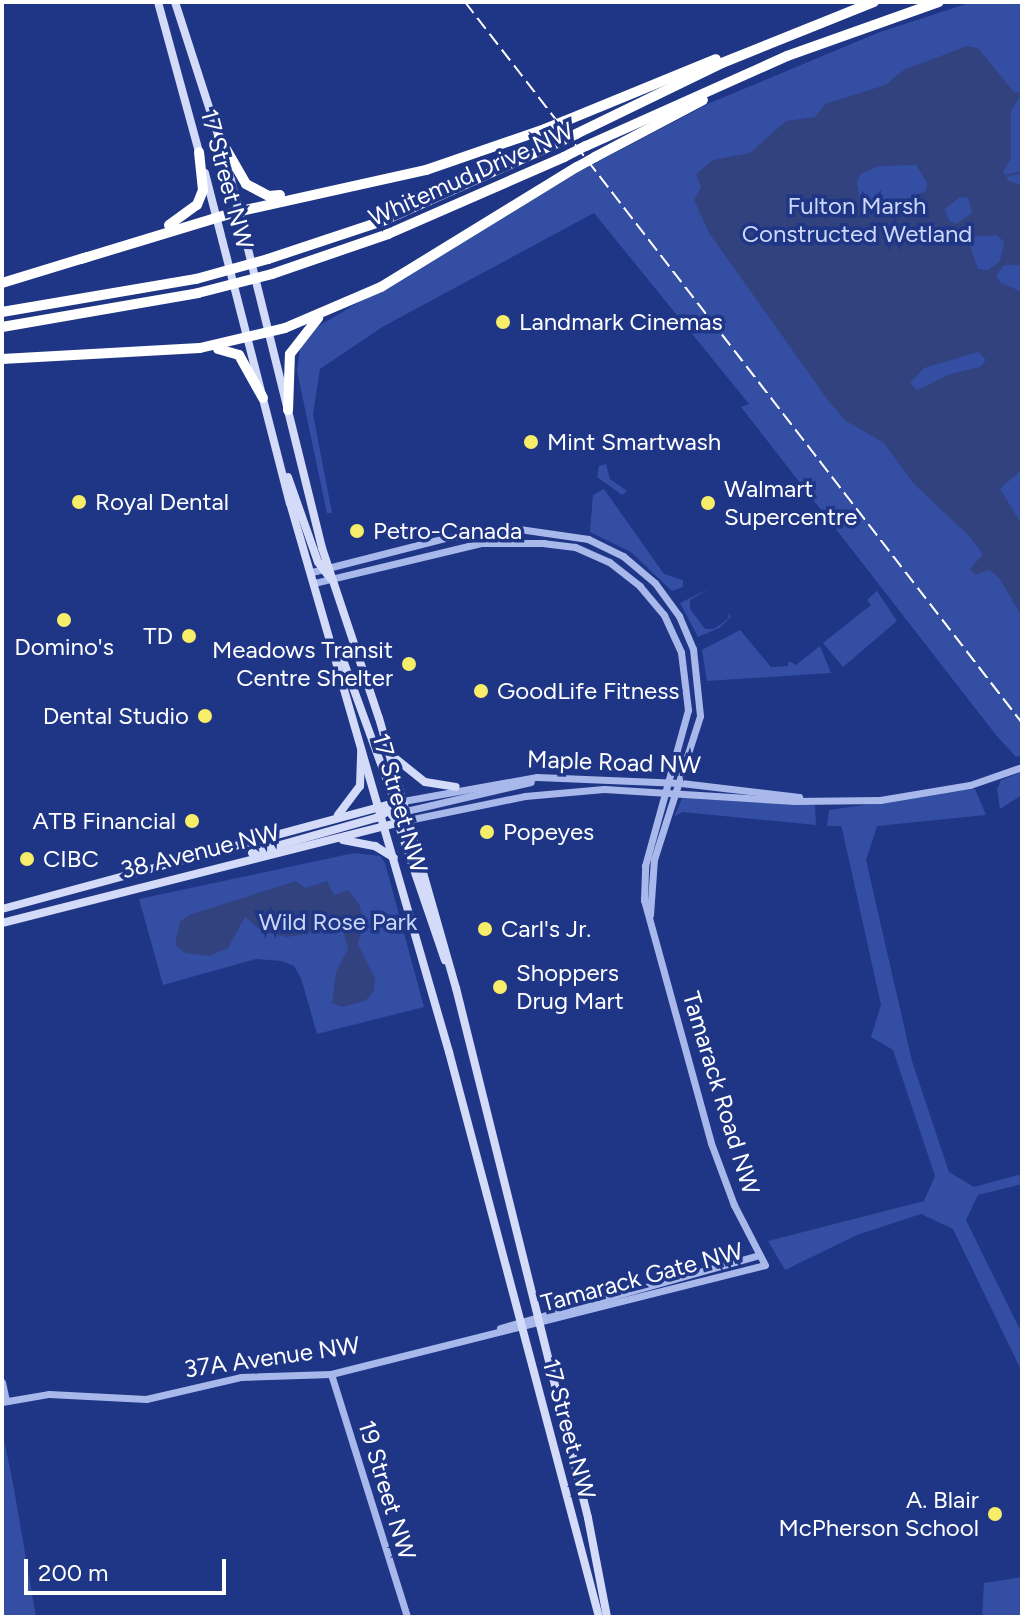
<!DOCTYPE html>
<style>
body{margin:0}
#map{position:relative;width:1024px;height:1619px;overflow:hidden;background:#1f3686;font-family:Figtree,sans-serif}
div>[style]{position:absolute}
.green>*{inset:0;background:#334ea3}
.water>*{inset:0;background:#31427e}
.stream>*{height:2px;margin:-1px;padding:0 1px;transform-origin:1px;border-radius:1px;background:#31427e}
.tertiary>*{height:7px;margin:-3.5px;padding:0 3.5px;transform-origin:3.5px;border-radius:3.5px;background:#a8b8ea}
.secondary>*{height:8px;margin:-4px;padding:0 4px;transform-origin:4px;border-radius:4px;background:#d3dbf8}
.motorway>*{height:10px;margin:-5px;padding:0 5px;transform-origin:5px;border-radius:5px;background:#fff}
.rail>*{height:2px;margin-top:-1px;transform-origin:0;background:repeating-linear-gradient(90deg,#fff 0 14px,transparent 0 20px)}
.motorway-bridge>*{height:10px;margin:-5px;padding:0 5px;transform-origin:5px;border-radius:5px;background:#fff}
.dots>*{width:22px;height:22px;translate:-50% -50%;box-sizing:border-box;border:4px solid #1f3686;border-radius:50%}
span{translate:-50% -50%;white-space:nowrap;text-align:center;line-height:1.15;-webkit-text-stroke:7px #1f3686;paint-order:stroke}
.street-label{font-size:24px;color:#fff}
.park-label{font-size:24px;color:#ccd7f7}
.poi-label{font-size:24px;color:#fff}
.left{translate:0 -50%;text-align:left}
.right{translate:-100% -50%;text-align:right}
.frame{position:absolute;inset:0;border:4px solid #fff;pointer-events:none}
.scale{position:absolute;left:24px;top:1559px;width:202px;height:36px;box-sizing:border-box;border:4px solid #fff;border-top:0;padding-left:10px;font-size:24px;line-height:28px;white-space:nowrap;color:#fff;-webkit-text-stroke:6px #1f3686;paint-order:stroke}
</style>
<div id="map">
<div class="green">
<i style="clip-path:polygon(972px 2px,1022px 2px,1022px 755px,1016px 757px,996px 735px,741px 407px,749px 404px,594px 213px,384px 326px,320px 369px,313px 414px,332px 513px,327px 513px,297px 371px,300px 349px,312px 330px,584px 169px,710px 103px,880px 32px)"></i>
<i style="clip-path:polygon(606px 464px,610px 479px,627px 491px,622px 495px,597px 477px,599px 466px)"></i>
<i style="clip-path:polygon(604px 489px,664px 574px,683px 580px,683px 587px,672px 591px,631px 552px,590px 532px,593px 495px)"></i>
<i style="clip-path:polygon(710px 588px,690px 600px,690px 609px,705px 629px,714px 629px,729px 618px,728px 613px,731px 617px,719px 628px,698px 637px,680px 603px)"></i>
<i style="clip-path:polygon(877px 591px,897px 621px,843px 667px,823px 643px,871px 605px,867px 600px)"></i>
<i style="clip-path:polygon(740px 630px,771px 667px,788px 666px,789px 661px,796px 665px,820px 646px,831px 673px,707px 681px,702px 650px)"></i>
<i style="clip-path:polygon(1022px 772px,1022px 795px,1000px 809px,997px 789px,1001px 780px)"></i>
<i style="clip-path:polygon(975px 789px,986px 815px,877px 826px,866px 860px,912px 1061px,949px 1172px,974px 1187px,1022px 1174px,1022px 1184px,978px 1195px,966px 1220px,1022px 1334px,1022px 1372px,953px 1229px,921px 1214px,857px 1235px,785px 1270px,768px 1241px,924px 1201px,935px 1176px,893px 1050px,871px 1037px,881px 1005px,843px 833px,841px 826px,827px 826px,829px 810px)"></i>
<i style="clip-path:polygon(683px 796px,815px 805px,816px 825px,682px 812px,674px 817px)"></i>
<i style="clip-path:polygon(354px 853px,380px 856px,385px 863px,424px 1007px,317px 1034px,301px 978px,294px 966px,282px 961px,256px 959px,163px 985px,139px 899px)"></i>
<i style="clip-path:polygon(2px 1430px,13px 1483px,36px 1617px,2px 1617px)"></i>
<i style="clip-path:polygon(1022px 1577px,1022px 1617px,982px 1617px,984px 1583px)"></i>
</div>
<div class="water">
<i style="clip-path:polygon(evenodd,967px 46px,978px 48px,1014px 92px,1022px 93px,1011px 111px,1011px 158px,1003px 172px,1009px 181px,1022px 185px,1022px 265px,1005px 265px,996px 275px,1001px 283px,1022px 292px,1022px 469px,1000px 489px,1022px 525px,1022px 617px,1000px 579px,990px 570px,975px 575px,970px 569px,983px 554px,969px 536px,913px 483px,884px 443px,846px 421px,830px 403px,709px 233px,694px 200px,701px 187px,696px 174px,713px 160px,750px 153px,786px 121px,815px 117px,825px 104px,885px 85px,904px 70px,967px 46px,916px 165px,927px 182px,926px 191px,880px 209px,867px 208px,860px 201px,857px 181px,861px 174px,879px 166px,916px 165px,967px 46px,960px 197px,968px 198px,972px 213px,956px 224px,949px 221px,945px 209px,960px 197px,967px 46px,997px 235px,1004px 242px,1000px 261px,988px 270px,978px 269px,967px 237px,997px 235px,967px 46px,978px 352px,986px 360px,980px 367px,950px 374px,917px 390px,910px 383px,924px 368px,978px 352px)"></i>
<i style="clip-path:polygon(296px 881px,306px 888px,327px 881px,334px 895px,348px 890px,359px 904px,364px 921px,358px 944px,375px 979px,374px 991px,365px 1001px,342px 1007px,332px 1003px,336px 972px,348px 949px,342px 927px,334px 919px,306px 934px,287px 937px,263px 932px,245px 917px,228px 948px,209px 956px,185px 953px,175px 945px,180px 922px,189px 915px)"></i>
</div>
<div class="stream">
<i style="left:1005px;top:176px;width:17px;rotate:-13deg"></i>
</div>
<div class="tertiary">
<i style="left:312px;top:572px;width:141px;rotate:-14.3deg"></i>
<i style="left:449px;top:537px;width:70px;rotate:-6.5deg"></i>
<i style="left:519px;top:529px;width:70px;rotate:8.2deg"></i>
<i style="left:588px;top:539px;width:39px;rotate:26deg"></i>
<i style="left:623px;top:556px;width:42px;rotate:40.2deg"></i>
<i style="left:655px;top:583px;width:41px;rotate:54deg"></i>
<i style="left:679px;top:616px;width:36px;rotate:67deg"></i>
<i style="left:693px;top:649px;width:67px;rotate:84deg"></i>
<i style="left:700px;top:716px;width:150px;rotate:107.8deg"></i>
<i style="left:654px;top:859px;width:56px;rotate:94.1deg"></i>
<i style="left:403px;top:801px;width:136px;rotate:-10.2deg"></i>
<i style="left:537px;top:777px;width:144px;rotate:2.4deg"></i>
<i style="left:681px;top:783px;width:119px;rotate:6.8deg"></i>
<i style="left:406px;top:811px;width:128px;rotate:-13.1deg"></i>
<i style="left:408px;top:820px;width:119px;rotate:-11.6deg"></i>
<i style="left:525px;top:796px;width:79px;rotate:-5.1deg"></i>
<i style="left:604px;top:789px;width:191px;rotate:3.6deg"></i>
<i style="left:795px;top:801px;width:85px;rotate:-0.7deg"></i>
<i style="left:880px;top:800px;width:91px;rotate:-9.5deg"></i>
<i style="left:970px;top:785px;width:55px;rotate:-19.1deg"></i>
<i style="left:500px;top:1328px;width:269px;rotate:-15.7deg"></i>
<i style="left:331px;top:1374px;width:255px;rotate:72.6deg"></i>
<i style="left:2px;top:1382px;width:19px;rotate:78deg"></i>
<i style="left:2px;top:1402px;width:48px;rotate:-9.7deg"></i>
<i style="left:49px;top:1394px;width:97px;rotate:3deg"></i>
<i style="left:146px;top:1399px;width:98px;rotate:-13deg"></i>
<i style="left:241px;top:1377px;width:90px;rotate:-1.9deg"></i>
<i style="left:331px;top:1374px;width:447px;rotate:-14.1deg"></i>
<i style="left:765px;top:1265px;width:68px;rotate:-117.3deg"></i>
<i style="left:734px;top:1205px;width:66px;rotate:-110.4deg"></i>
<i style="left:711px;top:1143px;width:252px;rotate:-105.4deg"></i>
<i style="left:644px;top:900px;width:34px;rotate:-88deg"></i>
<i style="left:645px;top:866px;width:162px;rotate:-74.6deg"></i>
<i style="left:688px;top:710px;width:58px;rotate:-96.9deg"></i>
<i style="left:681px;top:652px;width:41px;rotate:-114.7deg"></i>
<i style="left:664px;top:615px;width:38px;rotate:-130deg"></i>
<i style="left:640px;top:586px;width:39px;rotate:-142deg"></i>
<i style="left:609px;top:562px;width:37px;rotate:-156deg"></i>
<i style="left:575px;top:547px;width:31px;rotate:-173deg"></i>
<i style="left:544px;top:543px;width:63px;rotate:180deg"></i>
<i style="left:481px;top:543px;width:171px;rotate:166.5deg"></i>
</div>
<div class="secondary">
<i style="left:158px;top:2px;width:160px;rotate:74.7deg"></i>
<i style="left:175px;top:2px;width:166px;rotate:72.1deg"></i>
<i style="left:226px;top:160px;width:400px;rotate:76.1deg"></i>
<i style="left:322px;top:548px;width:179px;rotate:71.5deg"></i>
<i style="left:379px;top:718px;width:281px;rotate:74.1deg"></i>
<i style="left:456px;top:988px;width:546px;rotate:76.01deg"></i>
<i style="left:588px;top:1518px;width:101px;rotate:79.1deg"></i>
<i style="left:205px;top:173px;width:341px;rotate:75.6deg"></i>
<i style="left:290px;top:503px;width:572px;rotate:73.85deg"></i>
<i style="left:449px;top:1052px;width:585px;rotate:75.13deg"></i>
<i style="left:288px;top:477px;width:90px;rotate:70.6deg"></i>
<i style="left:318px;top:562px;width:20px;rotate:53deg"></i>
<i style="left:342px;top:657px;width:155px;rotate:70deg"></i>
<i style="left:395px;top:803px;width:19px;rotate:54deg"></i>
<i style="left:391px;top:755px;width:43px;rotate:38.5deg"></i>
<i style="left:425px;top:782px;width:31px;rotate:9deg"></i>
<i style="left:388px;top:810px;width:16px;rotate:52deg"></i>
<i style="left:398px;top:823px;width:145px;rotate:71.1deg"></i>
<i style="left:338px;top:815px;width:36px;rotate:-53deg"></i>
<i style="left:360px;top:786px;width:36px;rotate:-88deg"></i>
<i style="left:343px;top:840px;width:33px;rotate:11deg"></i>
<i style="left:375px;top:846px;width:22px;rotate:32deg"></i>
<i style="left:252px;top:853px;width:129px;rotate:-15.8deg"></i>
<i style="left:376px;top:818px;width:29px;rotate:-29deg"></i>
<i style="left:2px;top:909px;width:415px;rotate:-15.1deg"></i>
<i style="left:2px;top:923px;width:419px;rotate:-14.2deg"></i>
</div>
<div class="motorway">
<i style="left:565px;top:121px;width:163px;rotate:-22.3deg"></i>
<i style="left:576px;top:134px;width:162px;rotate:-25.9deg"></i>
<i style="left:722px;top:63px;width:164px;rotate:-21.9deg"></i>
<i style="left:219px;top:137px;width:54px;rotate:60.1deg"></i>
<i style="left:246px;top:184px;width:26px;rotate:28deg"></i>
<i style="left:269px;top:196px;width:11px;rotate:-5deg"></i>
<i style="left:586px;top:146px;width:220px;rotate:-24.1deg"></i>
<i style="left:787px;top:56px;width:161px;rotate:-19.6deg"></i>
<i style="left:595px;top:157px;width:122px;rotate:-27.8deg"></i>
<i style="left:169px;top:225px;width:34px;rotate:-36deg"></i>
<i style="left:197px;top:205px;width:16px;rotate:-68deg"></i>
<i style="left:203px;top:190px;width:38px;rotate:-96deg"></i>
<i style="left:81px;top:259px;width:162px;rotate:-16.9deg"></i>
<i style="left:236px;top:212px;width:195px;rotate:-12.5deg"></i>
<i style="left:426px;top:170px;width:126px;rotate:-19deg"></i>
<i style="left:268px;top:259px;width:123px;rotate:-18.4deg"></i>
<i style="left:385px;top:220px;width:186px;rotate:-24.1deg"></i>
<i style="left:272px;top:274px;width:123px;rotate:-19deg"></i>
<i style="left:388px;top:234px;width:192px;rotate:-23.6deg"></i>
<i style="left:2px;top:283px;width:89px;rotate:-17deg"></i>
<i style="left:2px;top:312px;width:197px;rotate:-9.7deg"></i>
<i style="left:2px;top:327px;width:199px;rotate:-9.8deg"></i>
<i style="left:218px;top:349px;width:22px;rotate:16deg"></i>
<i style="left:239px;top:355px;width:49px;rotate:60.8deg"></i>
<i style="left:2px;top:359px;width:198px;rotate:-3.2deg"></i>
<i style="left:200px;top:348px;width:87px;rotate:-13.2deg"></i>
<i style="left:285px;top:328px;width:104px;rotate:-23.1deg"></i>
<i style="left:381px;top:287px;width:230px;rotate:-31.5deg"></i>
<i style="left:288px;top:410px;width:56px;rotate:-88deg"></i>
<i style="left:290px;top:354px;width:46px;rotate:-52.1deg"></i>
</div>
<div class="rail">
<i style="left:465px;top:2px;width:911px;rotate:52.31deg"></i>
</div>
<div class="motorway-bridge">
<i style="left:545px;top:129px;width:22px;rotate:-22deg"></i>
<i style="left:555px;top:144px;width:23px;rotate:-25deg"></i>
<i style="left:564px;top:157px;width:25px;rotate:-27deg"></i>
<i style="left:577px;top:167px;width:21px;rotate:-29deg"></i>
<i style="left:196px;top:279px;width:75px;rotate:-15.5deg"></i>
<i style="left:198px;top:293px;width:76px;rotate:-14.4deg"></i>
</div>
<div class="dots">
<i style="left:503px;top:322px;background:#f8ed68"></i>
<i style="left:531px;top:442px;background:#f8ed68"></i>
<i style="left:79px;top:502px;background:#f8ed68"></i>
<i style="left:708px;top:503px;background:#f8ed68"></i>
<i style="left:357px;top:531px;background:#f8ed68"></i>
<i style="left:64px;top:620px;background:#f8ed68"></i>
<i style="left:189px;top:636px;background:#f8ed68"></i>
<i style="left:409px;top:664px;background:#f8ed68"></i>
<i style="left:481px;top:691px;background:#f8ed68"></i>
<i style="left:205px;top:716px;background:#f8ed68"></i>
<i style="left:192px;top:821px;background:#f8ed68"></i>
<i style="left:487px;top:832px;background:#f8ed68"></i>
<i style="left:27px;top:859px;background:#f8ed68"></i>
<i style="left:485px;top:929px;background:#f8ed68"></i>
<i style="left:500px;top:987px;background:#f8ed68"></i>
<i style="left:995px;top:1514px;background:#f8ed68"></i>
</div>
<div class="street-label">
<span style="left:471px;top:174px;rotate:-24deg">Whitemud Drive NW</span>
<span style="left:227px;top:179px;rotate:75deg">17 Street NW</span>
<span style="left:614px;top:762px;rotate:2deg">Maple Road NW</span>
<span style="left:400px;top:803px;rotate:74deg">17 Street NW</span>
<span style="left:200px;top:851px;rotate:-14deg">38 Avenue NW</span>
<span style="left:721px;top:1093px;rotate:73deg">Tamarack Road NW</span>
<span style="left:642px;top:1277px;rotate:-15deg">Tamarack Gate NW</span>
<span style="left:272px;top:1357px;rotate:-8deg">37A Avenue NW</span>
<span style="left:569px;top:1429px;rotate:75deg">17 Street NW</span>
<span style="left:387px;top:1490px;rotate:73deg">19 Street NW</span>
</div>
<div class="park-label">
<span style="left:857px;top:220px">Fulton Marsh<br>Constructed Wetland</span>
<span style="left:338px;top:922px">Wild Rose Park</span>
</div>
<div class="poi-label">
<span class="left" style="left:519px;top:322px">Landmark Cinemas</span>
<span class="left" style="left:547px;top:442px">Mint Smartwash</span>
<span class="left" style="left:724px;top:503px">Walmart<br>Supercentre</span>
<span class="left" style="left:95px;top:502px">Royal Dental</span>
<span class="left" style="left:373px;top:531px">Petro-Canada</span>
<span class="right" style="left:173px;top:636px">TD</span>
<span style="left:64px;top:647px">Domino's</span>
<span class="right" style="left:393px;top:664px">Meadows Transit<br>Centre Shelter</span>
<span class="left" style="left:497px;top:691px">GoodLife Fitness</span>
<span class="right" style="left:189px;top:716px">Dental Studio</span>
<span class="right" style="left:176px;top:821px">ATB Financial</span>
<span class="left" style="left:503px;top:832px">Popeyes</span>
<span class="left" style="left:43px;top:859px">CIBC</span>
<span class="left" style="left:501px;top:929px">Carl's Jr.</span>
<span class="left" style="left:516px;top:987px">Shoppers<br>Drug Mart</span>
<span class="right" style="left:979px;top:1514px">A. Blair<br>McPherson School</span>
</div>
<div class="frame"></div>
<div class="scale">200 m</div>
</div>
